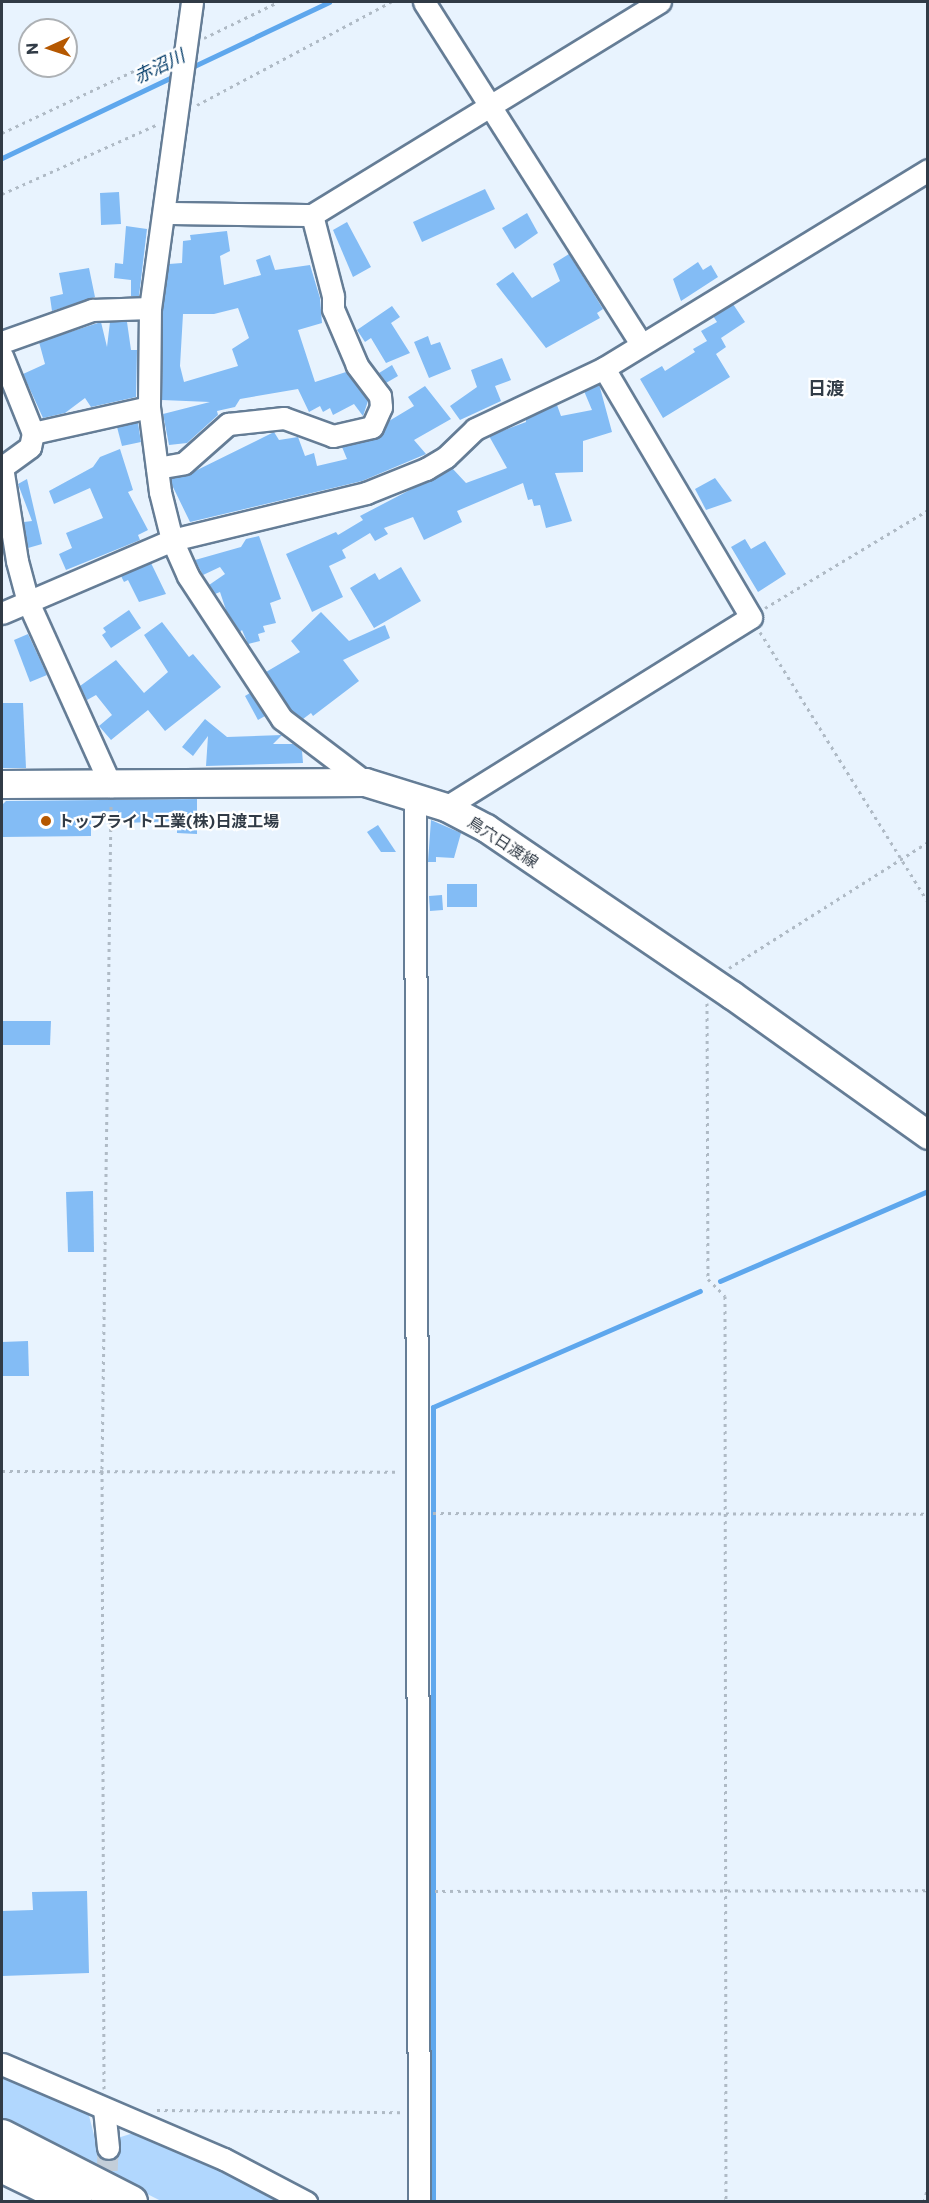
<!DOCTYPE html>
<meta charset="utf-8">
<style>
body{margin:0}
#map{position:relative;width:929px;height:2203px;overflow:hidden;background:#e8f3fe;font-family:Commissioner,"Noto Sans JP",sans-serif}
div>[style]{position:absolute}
.green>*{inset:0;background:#b1d7fe}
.stream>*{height:5px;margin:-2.5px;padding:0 2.5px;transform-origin:2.5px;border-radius:2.5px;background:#5ea7ed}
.building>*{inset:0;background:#83bcf5}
.minor-tunnel>*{height:21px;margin-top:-10.5px;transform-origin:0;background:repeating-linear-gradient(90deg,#c3ced9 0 21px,transparent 0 31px)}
.path>*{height:3px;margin-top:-1.5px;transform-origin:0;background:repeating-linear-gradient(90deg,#afbac5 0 3px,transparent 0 7.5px)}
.roads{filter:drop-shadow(2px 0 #657d96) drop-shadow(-2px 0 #657d96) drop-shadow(0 2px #657d96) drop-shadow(0 -2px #657d96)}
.minor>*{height:21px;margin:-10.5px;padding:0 10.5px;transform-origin:10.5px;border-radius:10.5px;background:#fff}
.major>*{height:27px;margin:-13.5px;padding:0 13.5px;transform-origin:13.5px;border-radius:13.5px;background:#fff}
.highway>*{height:32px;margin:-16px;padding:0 16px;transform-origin:16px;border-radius:16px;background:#fff}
.dots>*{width:16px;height:16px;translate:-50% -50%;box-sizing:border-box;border:3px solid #fff;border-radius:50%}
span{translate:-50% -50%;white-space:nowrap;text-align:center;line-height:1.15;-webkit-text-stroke:4.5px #fff;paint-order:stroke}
.poi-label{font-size:16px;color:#313b46;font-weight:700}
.left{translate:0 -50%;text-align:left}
.street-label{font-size:16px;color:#313b46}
.water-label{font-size:18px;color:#043c69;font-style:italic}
.neighbourhood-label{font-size:18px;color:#313b46;font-weight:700}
.frame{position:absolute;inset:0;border:3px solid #313b46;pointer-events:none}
.north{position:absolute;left:18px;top:18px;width:60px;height:60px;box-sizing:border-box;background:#fff;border:2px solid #adb1b5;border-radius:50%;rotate:267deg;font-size:16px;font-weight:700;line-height:24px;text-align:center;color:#313b46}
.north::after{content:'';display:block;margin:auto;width:21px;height:27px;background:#b55801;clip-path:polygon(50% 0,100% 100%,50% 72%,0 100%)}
</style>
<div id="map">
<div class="green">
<i style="clip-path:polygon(2px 2072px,87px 2108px,94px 2135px,101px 2143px,107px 2140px,105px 2175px,2px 2122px)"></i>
<i style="clip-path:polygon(140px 2131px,235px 2174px,286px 2201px,161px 2201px,110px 2175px,111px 2140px)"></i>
</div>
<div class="stream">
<i style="left:190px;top:68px;width:154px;rotate:-25.4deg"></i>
<i style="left:2px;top:158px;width:193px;rotate:-25.5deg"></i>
<i style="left:720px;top:1281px;width:227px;rotate:-23.4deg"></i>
<i style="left:433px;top:2202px;width:795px;rotate:-90deg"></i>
<i style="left:433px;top:1407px;width:291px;rotate:-23.5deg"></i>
</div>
<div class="building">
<i style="clip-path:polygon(485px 189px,495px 209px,422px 242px,413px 222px)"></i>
<i style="clip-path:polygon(119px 192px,121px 224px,101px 225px,100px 193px)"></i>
<i style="clip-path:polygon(527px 213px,538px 233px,515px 249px,502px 228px)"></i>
<i style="clip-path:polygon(347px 222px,371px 267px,353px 277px,333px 230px)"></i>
<i style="clip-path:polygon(126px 226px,147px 229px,139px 296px,131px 296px,131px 280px,114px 278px,115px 263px,123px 264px)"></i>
<i style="clip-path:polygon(evenodd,227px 231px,230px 251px,220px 256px,224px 285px,261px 275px,256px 260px,270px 255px,275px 270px,310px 265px,320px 298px,322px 323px,298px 330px,315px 382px,346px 372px,368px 401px,363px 416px,354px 404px,333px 415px,330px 408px,323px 412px,320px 406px,309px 412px,298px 389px,240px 399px,235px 407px,217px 411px,218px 415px,187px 443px,169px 445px,163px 414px,210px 402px,162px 400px,163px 309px,169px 264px,182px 263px,183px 241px,191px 240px,190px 235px,227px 231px,238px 308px,249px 338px,232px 349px,238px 366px,184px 382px,180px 366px,183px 314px,214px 314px,238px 308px)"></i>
<i style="clip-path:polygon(569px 254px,603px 309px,597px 313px,600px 318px,546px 348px,496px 284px,513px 272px,532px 298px,560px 281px,553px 264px)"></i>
<i style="clip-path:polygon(698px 262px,703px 270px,711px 265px,718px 277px,681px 301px,673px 279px)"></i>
<i style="clip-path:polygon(89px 268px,95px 297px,52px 311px,50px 297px,63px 294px,59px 273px)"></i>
<i style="clip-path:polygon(733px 304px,745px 322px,721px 338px,726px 347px,716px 354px,730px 377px,663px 418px,640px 379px,662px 366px,665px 371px,695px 352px,693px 349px,707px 341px,701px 331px,717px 322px,713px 316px)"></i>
<i style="clip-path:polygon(392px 306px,400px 317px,391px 323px,410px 353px,386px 363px,371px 338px,365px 342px,357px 330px)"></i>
<i style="clip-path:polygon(101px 322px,107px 347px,110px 322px,127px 322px,131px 350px,137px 350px,136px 397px,91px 407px,85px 398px,65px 413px,43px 418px,23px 374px,45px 364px,39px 342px)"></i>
<i style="clip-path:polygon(428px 336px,431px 345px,440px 342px,451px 369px,429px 378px,414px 342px)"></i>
<i style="clip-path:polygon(502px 358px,511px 380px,495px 386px,501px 401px,460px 420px,450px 406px,477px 387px,471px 370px)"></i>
<i style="clip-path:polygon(392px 365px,398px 376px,386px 383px,379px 373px)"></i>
<i style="clip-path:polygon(599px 384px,612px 432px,583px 441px,583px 472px,555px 473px,572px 521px,546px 528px,540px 505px,534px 506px,532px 499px,528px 500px,523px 483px,457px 511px,462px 522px,424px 540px,413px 517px,384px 528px,388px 534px,375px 541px,370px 533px,342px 550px,346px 558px,329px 566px,343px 597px,312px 612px,286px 554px,336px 532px,338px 535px,363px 520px,360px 516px,452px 468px,466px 483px,507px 468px,489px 436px,526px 422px,526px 419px,557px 405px,561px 416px,592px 410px,584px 391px)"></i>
<i style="clip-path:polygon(425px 386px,451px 419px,414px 440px,426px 454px,362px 481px,190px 522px,172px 485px,171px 478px,187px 475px,274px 432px,279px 440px,298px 437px,305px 456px,314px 453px,317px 466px,347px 459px,342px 447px,380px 437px,389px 421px,414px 406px,408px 397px)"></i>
<i style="clip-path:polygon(138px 423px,141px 442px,122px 446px,117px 427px)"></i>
<i style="clip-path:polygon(120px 449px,133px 490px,128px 492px,148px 530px,138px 535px,140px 540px,66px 570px,59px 554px,72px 548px,66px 533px,103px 518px,90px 488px,54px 504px,49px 491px,93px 467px,100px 457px)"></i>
<i style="clip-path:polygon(715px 478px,732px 501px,706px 510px,695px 489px)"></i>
<i style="clip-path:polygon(27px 479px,42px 544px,28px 548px,24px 522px,32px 521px,18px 484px)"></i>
<i style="clip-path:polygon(259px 536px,281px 599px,270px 603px,276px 623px,263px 626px,265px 632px,258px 634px,260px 641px,248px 644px,242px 630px,240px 632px,226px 610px,220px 592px,215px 594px,209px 585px,225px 574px,220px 567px,203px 575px,195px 560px,241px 547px,246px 539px)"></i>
<i style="clip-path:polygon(745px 539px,751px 549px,765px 541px,786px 574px,758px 592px,731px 547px)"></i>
<i style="clip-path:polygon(151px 563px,166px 594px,139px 602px,128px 580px,124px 582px,121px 576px)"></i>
<i style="clip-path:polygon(401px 567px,421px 601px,374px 628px,350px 588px,375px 573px,379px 580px)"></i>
<i style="clip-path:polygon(129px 610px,141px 628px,111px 648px,102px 635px,106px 632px,103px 628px)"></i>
<i style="clip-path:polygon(321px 612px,349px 641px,385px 625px,390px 638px,343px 660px,359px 681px,313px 716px,311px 713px,303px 719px,291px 710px,266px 672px,300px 652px,291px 641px)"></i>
<i style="clip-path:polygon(162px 622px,189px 657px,193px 654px,221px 687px,165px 731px,148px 710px,111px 740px,99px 726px,112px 715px,96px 695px,87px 700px,80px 686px,116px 660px,144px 693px,168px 672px,144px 635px)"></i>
<i style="clip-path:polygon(28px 634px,47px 675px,30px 682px,14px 640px)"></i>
<i style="clip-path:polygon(250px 693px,265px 716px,258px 720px,245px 696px)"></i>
<i style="clip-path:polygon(2px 703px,23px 703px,26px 768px,2px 768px)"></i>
<i style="clip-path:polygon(205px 719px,227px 737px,282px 735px,273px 744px,293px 744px,302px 751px,303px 763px,206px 766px,208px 736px,193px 756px,182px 747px)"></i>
<i style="clip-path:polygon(197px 799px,197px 834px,177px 833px,177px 821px,125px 823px,118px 821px,118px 811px,91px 812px,91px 836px,2px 837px,2px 805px,6px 801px)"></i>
<i style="clip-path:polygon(431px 820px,461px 833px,454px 858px,436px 857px,436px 862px,428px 862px)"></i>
<i style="clip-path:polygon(378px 825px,396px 852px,381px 852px,367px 832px)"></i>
<i style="clip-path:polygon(447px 884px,477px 884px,477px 907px,447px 907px)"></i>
<i style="clip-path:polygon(442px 895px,443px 910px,430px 911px,429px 896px)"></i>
<i style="clip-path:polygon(2px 1021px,51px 1021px,50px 1045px,2px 1045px)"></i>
<i style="clip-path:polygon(93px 1191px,94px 1252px,68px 1252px,66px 1192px)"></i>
<i style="clip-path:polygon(28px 1341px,29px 1376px,2px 1376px,2px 1342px)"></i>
<i style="clip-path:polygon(87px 1891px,89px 1973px,2px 1976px,2px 1911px,33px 1910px,32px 1892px)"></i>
</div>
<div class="minor-tunnel">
<i style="left:106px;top:2201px;width:53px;rotate:-87.8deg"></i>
</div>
<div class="path">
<i style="left:204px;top:38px;width:82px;rotate:-25.9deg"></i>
<i style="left:197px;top:105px;width:220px;rotate:-28deg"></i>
<i style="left:2px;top:133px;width:181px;rotate:-25.2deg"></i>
<i style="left:2px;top:194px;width:169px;rotate:-24.1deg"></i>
<i style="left:765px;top:608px;width:190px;rotate:-31deg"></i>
<i style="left:760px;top:632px;width:318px;rotate:58.1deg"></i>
<i style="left:729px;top:968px;width:236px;rotate:-32.3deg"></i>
<i style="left:707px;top:1003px;width:276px;rotate:89.8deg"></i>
<i style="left:708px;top:1279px;width:24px;rotate:45deg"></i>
<i style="left:725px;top:1296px;width:906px;rotate:89.94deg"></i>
<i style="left:2px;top:1471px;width:397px;rotate:0.1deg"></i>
<i style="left:433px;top:1513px;width:495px;rotate:0.1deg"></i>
<i style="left:435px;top:1891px;width:493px;rotate:-0.1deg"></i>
<i style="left:104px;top:2089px;width:620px;rotate:-90.18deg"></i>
<i style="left:102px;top:1469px;width:664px;rotate:-89.22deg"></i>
<i style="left:157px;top:2110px;width:245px;rotate:0.5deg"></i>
<i style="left:924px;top:2202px;width:16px;rotate:-76deg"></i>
</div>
<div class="roads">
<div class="minor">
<i style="left:192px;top:2px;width:309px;rotate:97.8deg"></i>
<i style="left:150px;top:308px;width:99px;rotate:90.6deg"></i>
<i style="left:149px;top:407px;width:86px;rotate:82.6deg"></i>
<i style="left:160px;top:492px;width:49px;rotate:76deg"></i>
<i style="left:172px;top:540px;width:39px;rotate:66deg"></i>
<i style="left:188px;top:576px;width:171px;rotate:56.7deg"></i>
<i style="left:282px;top:719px;width:104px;rotate:37.2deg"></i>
<i style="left:424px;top:2px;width:404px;rotate:57.6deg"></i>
<i style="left:165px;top:213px;width:147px;rotate:0.8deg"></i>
<i style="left:312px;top:215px;width:408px;rotate:-31.5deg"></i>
<i style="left:2px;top:342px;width:96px;rotate:-19.6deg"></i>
<i style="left:92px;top:310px;width:58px;rotate:-2deg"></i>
<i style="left:2px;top:356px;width:83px;rotate:68.1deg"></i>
<i style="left:33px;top:433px;width:119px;rotate:-12.6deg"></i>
<i style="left:33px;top:433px;width:14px;rotate:102deg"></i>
<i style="left:30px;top:447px;width:34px;rotate:144deg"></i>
<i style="left:2px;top:467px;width:95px;rotate:80.9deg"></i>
<i style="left:17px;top:561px;width:42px;rotate:75deg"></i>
<i style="left:28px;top:602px;width:202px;rotate:65.7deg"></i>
<i style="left:157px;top:468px;width:27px;rotate:-10deg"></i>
<i style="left:184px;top:463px;width:59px;rotate:-41.6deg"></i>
<i style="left:228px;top:424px;width:56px;rotate:-6.1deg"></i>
<i style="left:284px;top:418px;width:52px;rotate:20.2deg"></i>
<i style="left:333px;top:436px;width:40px;rotate:-13deg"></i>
<i style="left:372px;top:427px;width:22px;rotate:-66deg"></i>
<i style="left:381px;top:407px;width:11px;rotate:-95deg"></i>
<i style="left:380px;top:396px;width:39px;rotate:-127deg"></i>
<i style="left:357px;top:365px;width:61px;rotate:-113.2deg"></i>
<i style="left:333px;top:309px;width:13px;rotate:-90deg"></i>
<i style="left:333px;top:296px;width:84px;rotate:-104.5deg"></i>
<i style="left:2px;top:613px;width:185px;rotate:-23.2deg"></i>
<i style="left:172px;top:540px;width:200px;rotate:-13.6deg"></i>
<i style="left:366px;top:493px;width:65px;rotate:-21.8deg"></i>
<i style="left:426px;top:469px;width:23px;rotate:-31deg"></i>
<i style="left:446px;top:457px;width:40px;rotate:-44deg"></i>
<i style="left:475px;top:429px;width:143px;rotate:-25.3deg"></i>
<i style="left:604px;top:368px;width:380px;rotate:-31.4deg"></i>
<i style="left:415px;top:796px;width:1406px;rotate:89.84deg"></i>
<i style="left:446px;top:807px;width:359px;rotate:-31.9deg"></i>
<i style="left:751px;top:617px;width:289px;rotate:-120.6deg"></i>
<i style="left:2px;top:2064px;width:241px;rotate:23.2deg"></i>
<i style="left:224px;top:2159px;width:93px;rotate:27.7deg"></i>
<i style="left:104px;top:2109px;width:39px;rotate:84deg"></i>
</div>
<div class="major">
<i style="left:2px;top:784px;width:363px;rotate:-0.3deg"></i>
<i style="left:365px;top:782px;width:85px;rotate:17.2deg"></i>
<i style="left:446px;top:807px;width:45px;rotate:27.7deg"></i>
<i style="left:486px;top:828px;width:297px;rotate:34.2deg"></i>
<i style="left:732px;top:995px;width:241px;rotate:35.5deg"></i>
</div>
<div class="highway">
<i style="left:2px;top:2136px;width:145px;rotate:27.1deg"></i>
<i style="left:2px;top:2166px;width:82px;rotate:25.9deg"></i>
</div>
</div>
<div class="dots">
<i style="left:46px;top:821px;background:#b55801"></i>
</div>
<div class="poi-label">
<span class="left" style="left:58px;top:821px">トップライト工業(株)日渡工場</span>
</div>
<div class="street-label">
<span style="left:503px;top:842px;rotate:33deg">鳥穴日渡線</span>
</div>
<div class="water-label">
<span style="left:159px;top:66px;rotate:-26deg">赤沼川</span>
</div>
<div class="neighbourhood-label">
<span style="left:826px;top:388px">日渡</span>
</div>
<div class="frame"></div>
<div class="north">N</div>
</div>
